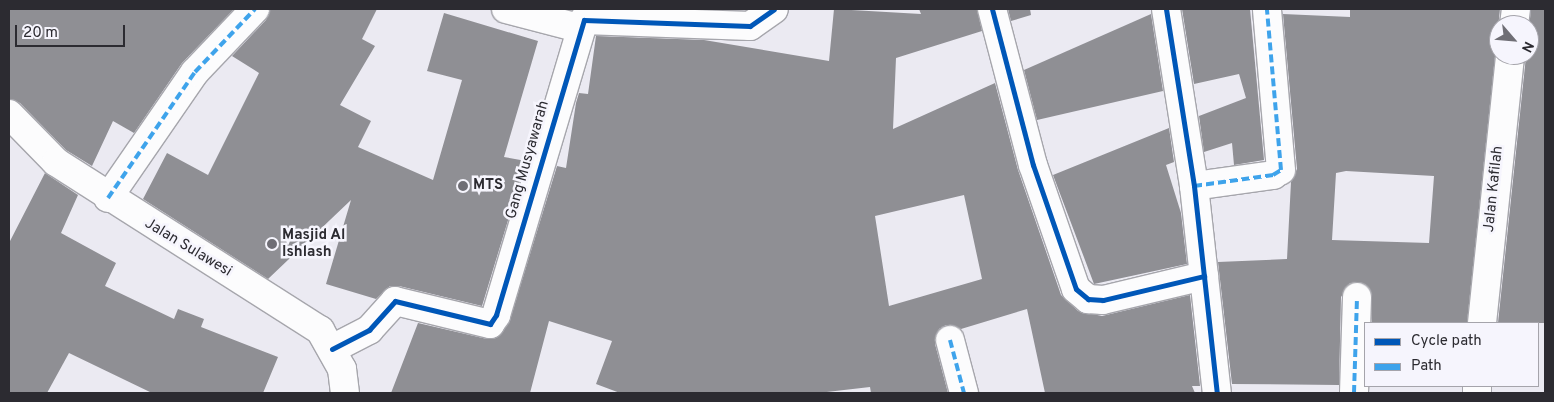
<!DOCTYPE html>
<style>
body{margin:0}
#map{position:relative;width:1554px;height:402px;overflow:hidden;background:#ebeaf2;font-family:Overpass,sans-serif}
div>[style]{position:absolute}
.building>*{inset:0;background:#8f8f94}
.roads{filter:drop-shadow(1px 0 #a6a6ac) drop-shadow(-1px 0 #a6a6ac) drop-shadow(0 1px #a6a6ac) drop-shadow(0 -1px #a6a6ac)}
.minor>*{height:28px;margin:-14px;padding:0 14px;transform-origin:14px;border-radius:14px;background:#fcfcfd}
.major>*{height:28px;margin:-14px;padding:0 14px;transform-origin:14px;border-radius:14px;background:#fcfcfd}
.quiet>*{height:4px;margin-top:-2px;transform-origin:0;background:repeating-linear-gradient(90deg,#3ea3eb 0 8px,transparent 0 12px)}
.cycleway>*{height:5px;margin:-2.5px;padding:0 2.5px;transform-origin:2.5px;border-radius:2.5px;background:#0057b8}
.dots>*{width:14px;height:14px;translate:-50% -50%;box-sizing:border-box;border:2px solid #f6f5fd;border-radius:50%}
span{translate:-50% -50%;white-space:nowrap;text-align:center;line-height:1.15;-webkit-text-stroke:5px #f6f5fd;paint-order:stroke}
.street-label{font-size:15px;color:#2c2b31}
.poi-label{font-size:15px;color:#2c2b31;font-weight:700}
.left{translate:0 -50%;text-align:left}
.frame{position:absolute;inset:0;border:10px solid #2c2b31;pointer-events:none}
.legend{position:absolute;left:1364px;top:322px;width:175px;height:65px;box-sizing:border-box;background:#f6f5fd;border:1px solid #a5a4ab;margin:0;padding:6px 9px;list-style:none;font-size:15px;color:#2c2b31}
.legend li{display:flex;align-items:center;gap:10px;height:25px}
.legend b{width:25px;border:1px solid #a5a4ab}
.north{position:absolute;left:1489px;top:15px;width:50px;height:50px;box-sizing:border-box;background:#f6f5fd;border:1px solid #a5a4ab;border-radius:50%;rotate:117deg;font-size:14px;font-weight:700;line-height:20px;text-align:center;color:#2c2b31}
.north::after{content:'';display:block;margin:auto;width:18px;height:22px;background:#6f6e75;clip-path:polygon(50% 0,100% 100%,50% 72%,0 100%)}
.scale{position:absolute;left:15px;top:25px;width:110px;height:22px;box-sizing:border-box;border:2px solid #2c2b31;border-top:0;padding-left:6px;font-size:15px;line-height:18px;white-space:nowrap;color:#2c2b31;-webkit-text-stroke:4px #f6f5fd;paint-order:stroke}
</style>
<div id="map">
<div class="building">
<i style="clip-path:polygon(9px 9px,234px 9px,182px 63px,134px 133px,113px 121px,92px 166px,66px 150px,20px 103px,9px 99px)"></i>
<i style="clip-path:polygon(270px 9px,377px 9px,362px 39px,375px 46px,340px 105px,371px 121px,358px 147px,433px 180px,462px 80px,427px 71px,444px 13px,538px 41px,504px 157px,526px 161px,482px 306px,399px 286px,390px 286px,376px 299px,326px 284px,351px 200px,268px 279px,143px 199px,167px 153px,208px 175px,259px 73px,232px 56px,266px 20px)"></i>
<i style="clip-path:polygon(evenodd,834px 9px,921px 14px,919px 9px,977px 9px,982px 31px,896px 58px,893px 129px,995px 83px,1018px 170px,1061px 295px,1078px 311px,1102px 316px,1190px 295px,1200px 386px,1192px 386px,1195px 393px,1045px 393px,1027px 309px,961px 329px,946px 325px,939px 329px,935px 344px,948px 393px,871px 393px,870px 387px,818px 393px,620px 393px,596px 384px,612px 341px,549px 321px,530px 393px,391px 393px,418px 323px,487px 339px,496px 338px,509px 323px,557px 166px,566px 168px,576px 103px,579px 93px,588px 94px,596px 36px,704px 40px,829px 61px,834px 9px,964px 195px,982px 279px,889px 306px,875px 216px,964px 195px)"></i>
<i style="clip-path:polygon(1008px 9px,1030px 9px,1031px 15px,1011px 21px)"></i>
<i style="clip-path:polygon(1182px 9px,1250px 9px,1264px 160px,1234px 165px,1232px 143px,1204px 152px,1199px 116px,1246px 98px,1239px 74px,1194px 84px)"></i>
<i style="clip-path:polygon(evenodd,1350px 9px,1500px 9px,1467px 323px,1372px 323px,1370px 289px,1365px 284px,1350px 283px,1341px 297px,1339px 385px,1232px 384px,1218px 262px,1287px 259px,1291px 182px,1297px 169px,1283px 14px,1350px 17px,1350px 9px,1346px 171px,1434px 176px,1429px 243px,1332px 240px,1336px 173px,1346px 171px)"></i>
<i style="clip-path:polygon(1531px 9px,1545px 9px,1545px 323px,1498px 323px)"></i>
<i style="clip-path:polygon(1151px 14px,1163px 91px,1037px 120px,1024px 70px)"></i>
<i style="clip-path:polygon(1169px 128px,1174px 162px,1166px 165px,1181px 213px,1187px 264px,1094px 284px,1053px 175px)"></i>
<i style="clip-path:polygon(45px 173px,78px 195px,61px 233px,116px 263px,105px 286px,174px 319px,178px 309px,204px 319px,201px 327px,278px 357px,263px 393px,152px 393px,69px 353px,47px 393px,9px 393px,9px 243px)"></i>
</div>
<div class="roads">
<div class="minor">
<i style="left:506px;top:9px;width:75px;rotate:14.6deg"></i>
<i style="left:992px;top:9px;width:161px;rotate:75.3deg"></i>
<i style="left:1033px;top:165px;width:131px;rotate:70.9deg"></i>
<i style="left:1076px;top:289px;width:16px;rotate:40deg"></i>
<i style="left:1088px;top:299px;width:15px;rotate:4deg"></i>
<i style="left:1103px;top:300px;width:104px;rotate:-13.4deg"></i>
<i style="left:1166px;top:9px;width:179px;rotate:81deg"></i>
<i style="left:1194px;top:186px;width:208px;rotate:83.7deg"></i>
<i style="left:1514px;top:25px;width:16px;rotate:-83deg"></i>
<i style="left:1194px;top:186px;width:80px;rotate:-7.9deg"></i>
<i style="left:1273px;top:175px;width:9px;rotate:-32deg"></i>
<i style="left:1281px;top:170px;width:162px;rotate:-95deg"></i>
<i style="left:108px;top:198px;width:153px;rotate:-55.4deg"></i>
<i style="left:195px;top:72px;width:87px;rotate:-46.4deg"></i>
<i style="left:1482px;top:323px;width:269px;rotate:-84deg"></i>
<i style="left:950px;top:340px;width:55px;rotate:75.2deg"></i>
<i style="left:332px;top:349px;width:42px;rotate:-27.2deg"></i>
<i style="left:369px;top:330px;width:39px;rotate:-48deg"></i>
<i style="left:395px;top:301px;width:98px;rotate:13.6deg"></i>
<i style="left:490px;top:324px;width:11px;rotate:-56deg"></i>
<i style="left:496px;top:315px;width:308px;rotate:-73.4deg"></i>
<i style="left:584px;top:20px;width:166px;rotate:2.1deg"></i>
<i style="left:750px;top:26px;width:29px;rotate:-35deg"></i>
<i style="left:1354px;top:393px;width:96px;rotate:-88.2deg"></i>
<i style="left:1477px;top:393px;width:7px;rotate:-90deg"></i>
</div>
<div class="major">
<i style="left:9px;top:114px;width:67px;rotate:45.6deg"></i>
<i style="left:56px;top:162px;width:313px;rotate:32.5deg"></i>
<i style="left:320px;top:330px;width:45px;rotate:60.6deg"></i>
<i style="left:342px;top:369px;width:24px;rotate:83deg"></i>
</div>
</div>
<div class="quiet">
<i style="left:1194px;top:186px;width:80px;rotate:-7.9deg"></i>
<i style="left:1273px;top:175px;width:9px;rotate:-32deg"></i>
<i style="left:1281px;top:170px;width:162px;rotate:-95deg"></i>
<i style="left:108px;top:198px;width:153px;rotate:-55.4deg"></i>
<i style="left:195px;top:72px;width:87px;rotate:-46.4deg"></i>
<i style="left:950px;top:340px;width:55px;rotate:75.2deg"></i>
<i style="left:1354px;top:393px;width:96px;rotate:-88.2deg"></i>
</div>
<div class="cycleway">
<i style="left:992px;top:9px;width:161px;rotate:75.3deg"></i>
<i style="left:1033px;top:165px;width:131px;rotate:70.9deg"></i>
<i style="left:1076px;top:289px;width:16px;rotate:40deg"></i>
<i style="left:1088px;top:299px;width:15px;rotate:4deg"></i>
<i style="left:1103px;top:300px;width:104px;rotate:-13.4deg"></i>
<i style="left:1166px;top:9px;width:179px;rotate:81deg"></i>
<i style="left:1194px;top:186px;width:208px;rotate:83.7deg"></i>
<i style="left:332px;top:349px;width:42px;rotate:-27.2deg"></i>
<i style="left:369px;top:330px;width:39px;rotate:-48deg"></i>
<i style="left:395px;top:301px;width:98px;rotate:13.6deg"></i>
<i style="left:490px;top:324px;width:11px;rotate:-56deg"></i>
<i style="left:496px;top:315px;width:308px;rotate:-73.4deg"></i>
<i style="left:584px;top:20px;width:166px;rotate:2.1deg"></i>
<i style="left:750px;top:26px;width:29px;rotate:-35deg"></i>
</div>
<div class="dots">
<i style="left:463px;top:186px;background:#6f6e75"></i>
<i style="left:272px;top:244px;background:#6f6e75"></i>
</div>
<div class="street-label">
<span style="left:528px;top:160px;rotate:-74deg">Gang Musyawarah</span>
<span style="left:1494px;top:189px;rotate:-84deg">Jalan Kafilah</span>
<span style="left:188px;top:248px;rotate:31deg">Jalan Sulawesi</span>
</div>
<div class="poi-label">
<span class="left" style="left:473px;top:186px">MTS</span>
<span class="left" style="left:282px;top:244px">Masjid Al<br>Ishlash</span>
</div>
<div class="frame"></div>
<ul class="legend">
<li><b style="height:6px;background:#0057b8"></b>Cycle path</li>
<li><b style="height:6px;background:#3ea3eb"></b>Path</li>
</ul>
<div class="north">N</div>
<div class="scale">20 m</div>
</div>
